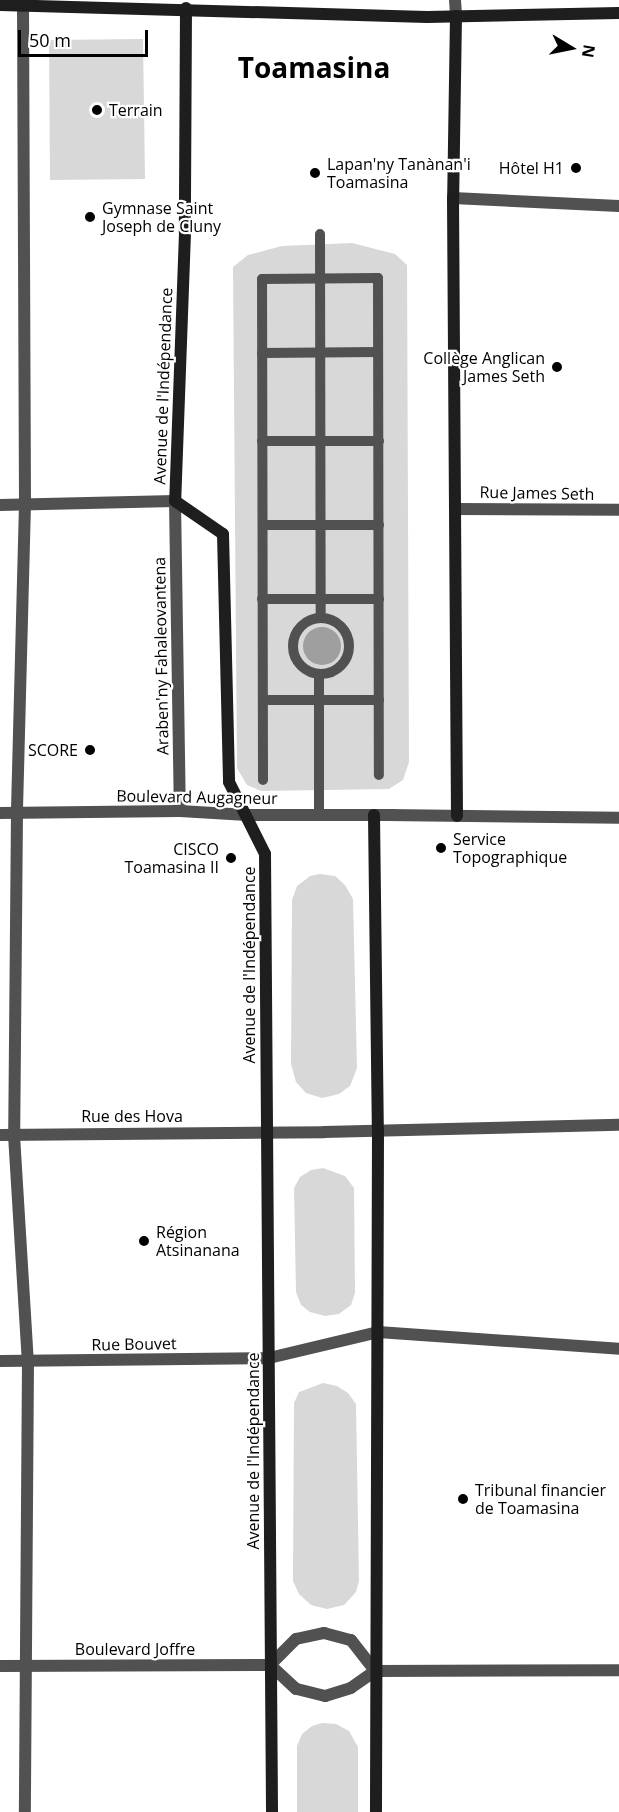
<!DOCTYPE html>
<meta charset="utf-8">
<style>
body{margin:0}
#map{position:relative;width:619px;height:1812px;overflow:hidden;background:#fff;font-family:"Open Sans",sans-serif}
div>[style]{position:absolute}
.green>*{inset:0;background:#d8d8d8}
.water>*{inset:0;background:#9f9f9f}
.round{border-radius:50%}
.pedestrian>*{height:10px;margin:-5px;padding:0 5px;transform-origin:5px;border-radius:5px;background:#515151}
.pedestrian>.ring{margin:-5px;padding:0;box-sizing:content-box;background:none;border:10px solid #515151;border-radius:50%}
.minor>*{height:12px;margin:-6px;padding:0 6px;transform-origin:6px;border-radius:6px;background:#515151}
.tertiary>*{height:12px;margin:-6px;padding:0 6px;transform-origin:6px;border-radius:6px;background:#515151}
.secondary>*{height:12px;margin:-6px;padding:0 6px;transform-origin:6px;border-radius:6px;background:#1e1e1e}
.dots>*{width:16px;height:16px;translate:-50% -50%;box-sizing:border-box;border:3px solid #fff;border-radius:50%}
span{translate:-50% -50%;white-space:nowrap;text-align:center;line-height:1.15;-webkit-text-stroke:4.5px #fff;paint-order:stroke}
.poi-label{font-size:16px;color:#000}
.left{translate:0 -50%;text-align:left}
.right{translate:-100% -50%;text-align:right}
.street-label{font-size:16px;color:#000}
.town-label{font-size:28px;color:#000;font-weight:700}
.north{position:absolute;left:541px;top:18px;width:60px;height:60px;-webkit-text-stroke:4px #fff;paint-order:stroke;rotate:100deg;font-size:16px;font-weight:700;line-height:24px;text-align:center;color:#000}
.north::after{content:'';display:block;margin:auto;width:21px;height:27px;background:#000;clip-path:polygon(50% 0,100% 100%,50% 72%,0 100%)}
.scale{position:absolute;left:18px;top:30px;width:130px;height:27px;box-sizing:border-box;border:3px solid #000;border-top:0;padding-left:8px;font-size:18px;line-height:21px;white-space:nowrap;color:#000;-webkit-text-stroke:4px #fff;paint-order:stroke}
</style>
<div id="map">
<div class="green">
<i style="clip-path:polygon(143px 39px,145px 179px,50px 180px,49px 40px)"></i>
<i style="clip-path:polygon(352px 243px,395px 254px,407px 265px,409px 762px,403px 780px,389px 789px,261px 791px,247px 785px,237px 768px,233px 267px,248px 255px,282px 246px)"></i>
<i style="clip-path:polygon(320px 874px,335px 876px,345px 885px,353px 899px,357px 1068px,350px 1086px,339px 1094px,322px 1098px,306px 1093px,296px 1082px,291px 1064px,292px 900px,297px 886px,310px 876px)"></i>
<i style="clip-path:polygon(323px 1168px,345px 1176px,354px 1188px,355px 1293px,351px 1305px,339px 1314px,325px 1316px,310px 1312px,301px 1305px,296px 1292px,294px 1188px,300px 1177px,311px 1170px)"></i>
<i style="clip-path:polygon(323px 1383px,337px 1386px,348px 1393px,356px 1404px,359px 1581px,356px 1592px,344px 1605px,327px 1609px,311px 1605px,299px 1594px,293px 1581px,294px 1403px,299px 1392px)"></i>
<i style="clip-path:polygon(322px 1723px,336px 1724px,349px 1731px,358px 1747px,358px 1812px,297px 1812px,297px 1746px,302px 1734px,312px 1726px)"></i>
</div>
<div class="water">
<i class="round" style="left:303px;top:627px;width:38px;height:38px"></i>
</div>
<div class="pedestrian">
<i style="left:320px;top:234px;width:383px;rotate:89.9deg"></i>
<i style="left:262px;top:353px;width:116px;rotate:-0.5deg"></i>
<i style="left:262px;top:441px;width:117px"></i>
<i style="left:263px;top:525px;width:116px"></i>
<i style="left:262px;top:599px;width:117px"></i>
<i class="ring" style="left:293px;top:618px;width:46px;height:46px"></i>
<i style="left:319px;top:674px;width:141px;rotate:90deg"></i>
<i style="left:263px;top:700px;width:116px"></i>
<i style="left:263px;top:780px;width:501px;rotate:-90.11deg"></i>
<i style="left:262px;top:279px;width:116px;rotate:-0.5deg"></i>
<i style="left:378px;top:278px;width:497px;rotate:89.9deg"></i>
</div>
<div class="minor">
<i style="left:453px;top:198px;width:166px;rotate:2.8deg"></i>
<i style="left:0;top:505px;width:175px;rotate:-1.3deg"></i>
<i style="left:175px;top:501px;width:310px;rotate:89.1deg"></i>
<i style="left:455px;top:509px;width:164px;rotate:0.3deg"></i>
<i style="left:0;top:1135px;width:324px;rotate:-0.5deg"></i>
<i style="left:324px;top:1132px;width:295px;rotate:-1.4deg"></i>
<i style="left:0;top:1361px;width:269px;rotate:-0.6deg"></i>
<i style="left:269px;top:1358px;width:112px;rotate:-13.4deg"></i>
<i style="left:378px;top:1332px;width:242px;rotate:4deg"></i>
</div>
<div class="tertiary">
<i style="left:455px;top:0;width:16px;rotate:86deg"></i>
<i style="left:23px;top:4px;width:500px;rotate:89.77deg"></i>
<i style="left:25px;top:504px;width:308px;rotate:91.5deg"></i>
<i style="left:17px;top:812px;width:323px;rotate:90.5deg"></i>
<i style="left:14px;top:1135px;width:226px;rotate:86.5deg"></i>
<i style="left:28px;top:1361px;width:451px;rotate:90.4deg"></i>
<i style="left:0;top:813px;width:180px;rotate:-0.6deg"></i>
<i style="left:180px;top:811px;width:67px;rotate:3.4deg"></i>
<i style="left:247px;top:815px;width:147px"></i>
<i style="left:387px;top:815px;width:232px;rotate:0.7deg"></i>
<i style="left:324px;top:1633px;width:28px;rotate:15deg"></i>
<i style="left:351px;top:1640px;width:39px;rotate:52deg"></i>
<i style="left:375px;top:1671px;width:29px;rotate:145deg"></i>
<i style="left:351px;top:1688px;width:27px;rotate:163deg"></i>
<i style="left:325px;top:1696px;width:30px;rotate:-166deg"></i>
<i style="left:296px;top:1689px;width:35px;rotate:-137deg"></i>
<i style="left:270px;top:1665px;width:37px;rotate:-45deg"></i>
<i style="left:296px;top:1639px;width:29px;rotate:-12deg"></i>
<i style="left:0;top:1666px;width:270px;rotate:-0.2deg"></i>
<i style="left:375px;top:1671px;width:244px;rotate:-0.2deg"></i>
</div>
<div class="secondary">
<i style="left:0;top:5px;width:427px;rotate:1.6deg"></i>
<i style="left:427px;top:17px;width:192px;rotate:-1.2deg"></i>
<i style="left:186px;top:8px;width:225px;rotate:90.3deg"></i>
<i style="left:185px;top:233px;width:268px;rotate:92.1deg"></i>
<i style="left:175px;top:501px;width:58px;rotate:34.5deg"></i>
<i style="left:223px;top:534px;width:248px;rotate:88.6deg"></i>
<i style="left:229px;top:782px;width:80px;rotate:63.4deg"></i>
<i style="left:265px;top:854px;width:958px;rotate:89.58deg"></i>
<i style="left:456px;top:16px;width:182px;rotate:90.9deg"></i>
<i style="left:453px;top:198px;width:618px;rotate:89.63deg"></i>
<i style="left:374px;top:815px;width:315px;rotate:89.3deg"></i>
<i style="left:378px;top:1130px;width:682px;rotate:90.17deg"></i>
</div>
<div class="dots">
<i style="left:97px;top:110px;background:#000"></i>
<i style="left:576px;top:168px;background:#000"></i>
<i style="left:315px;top:173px;background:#000"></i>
<i style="left:90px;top:217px;background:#000"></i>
<i style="left:557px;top:367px;background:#000"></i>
<i style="left:90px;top:750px;background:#000"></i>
<i style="left:441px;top:848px;background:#000"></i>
<i style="left:231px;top:858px;background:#000"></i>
<i style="left:144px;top:1241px;background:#000"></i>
<i style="left:463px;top:1499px;background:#000"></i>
</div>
<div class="poi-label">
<span class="left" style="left:109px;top:110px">Terrain</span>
<span class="left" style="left:327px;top:173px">Lapan'ny Tanànan'i<br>Toamasina</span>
<span class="right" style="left:564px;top:168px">Hôtel H1</span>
<span class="left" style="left:102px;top:217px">Gymnase Saint<br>Joseph de Cluny</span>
<span class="right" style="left:545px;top:367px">Collège Anglican<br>James Seth</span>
<span class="right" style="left:78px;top:750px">SCORE</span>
<span class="left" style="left:453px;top:848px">Service<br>Topographique</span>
<span class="right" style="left:219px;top:858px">CISCO<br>Toamasina II</span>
<span class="left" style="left:156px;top:1241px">Région<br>Atsinanana</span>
<span class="left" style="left:475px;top:1499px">Tribunal financier<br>de Toamasina</span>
</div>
<div class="street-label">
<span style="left:163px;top:386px;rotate:-88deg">Avenue de l'Indépendance</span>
<span style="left:537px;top:493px;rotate:1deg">Rue James Seth</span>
<span style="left:161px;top:656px;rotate:-91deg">Araben'ny Fahaleovantena</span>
<span style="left:197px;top:797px;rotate:1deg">Boulevard Augagneur</span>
<span style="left:249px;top:965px;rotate:-90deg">Avenue de l'Indépendance</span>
<span style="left:132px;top:1116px">Rue des Hova</span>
<span style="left:134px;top:1344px;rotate:-1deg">Rue Bouvet</span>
<span style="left:253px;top:1451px;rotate:-90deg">Avenue de l'Indépendance</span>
<span style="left:135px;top:1649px">Boulevard Joffre</span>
</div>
<div class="town-label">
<span style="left:314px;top:67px">Toamasina</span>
</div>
<div class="north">N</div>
<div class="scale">50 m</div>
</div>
